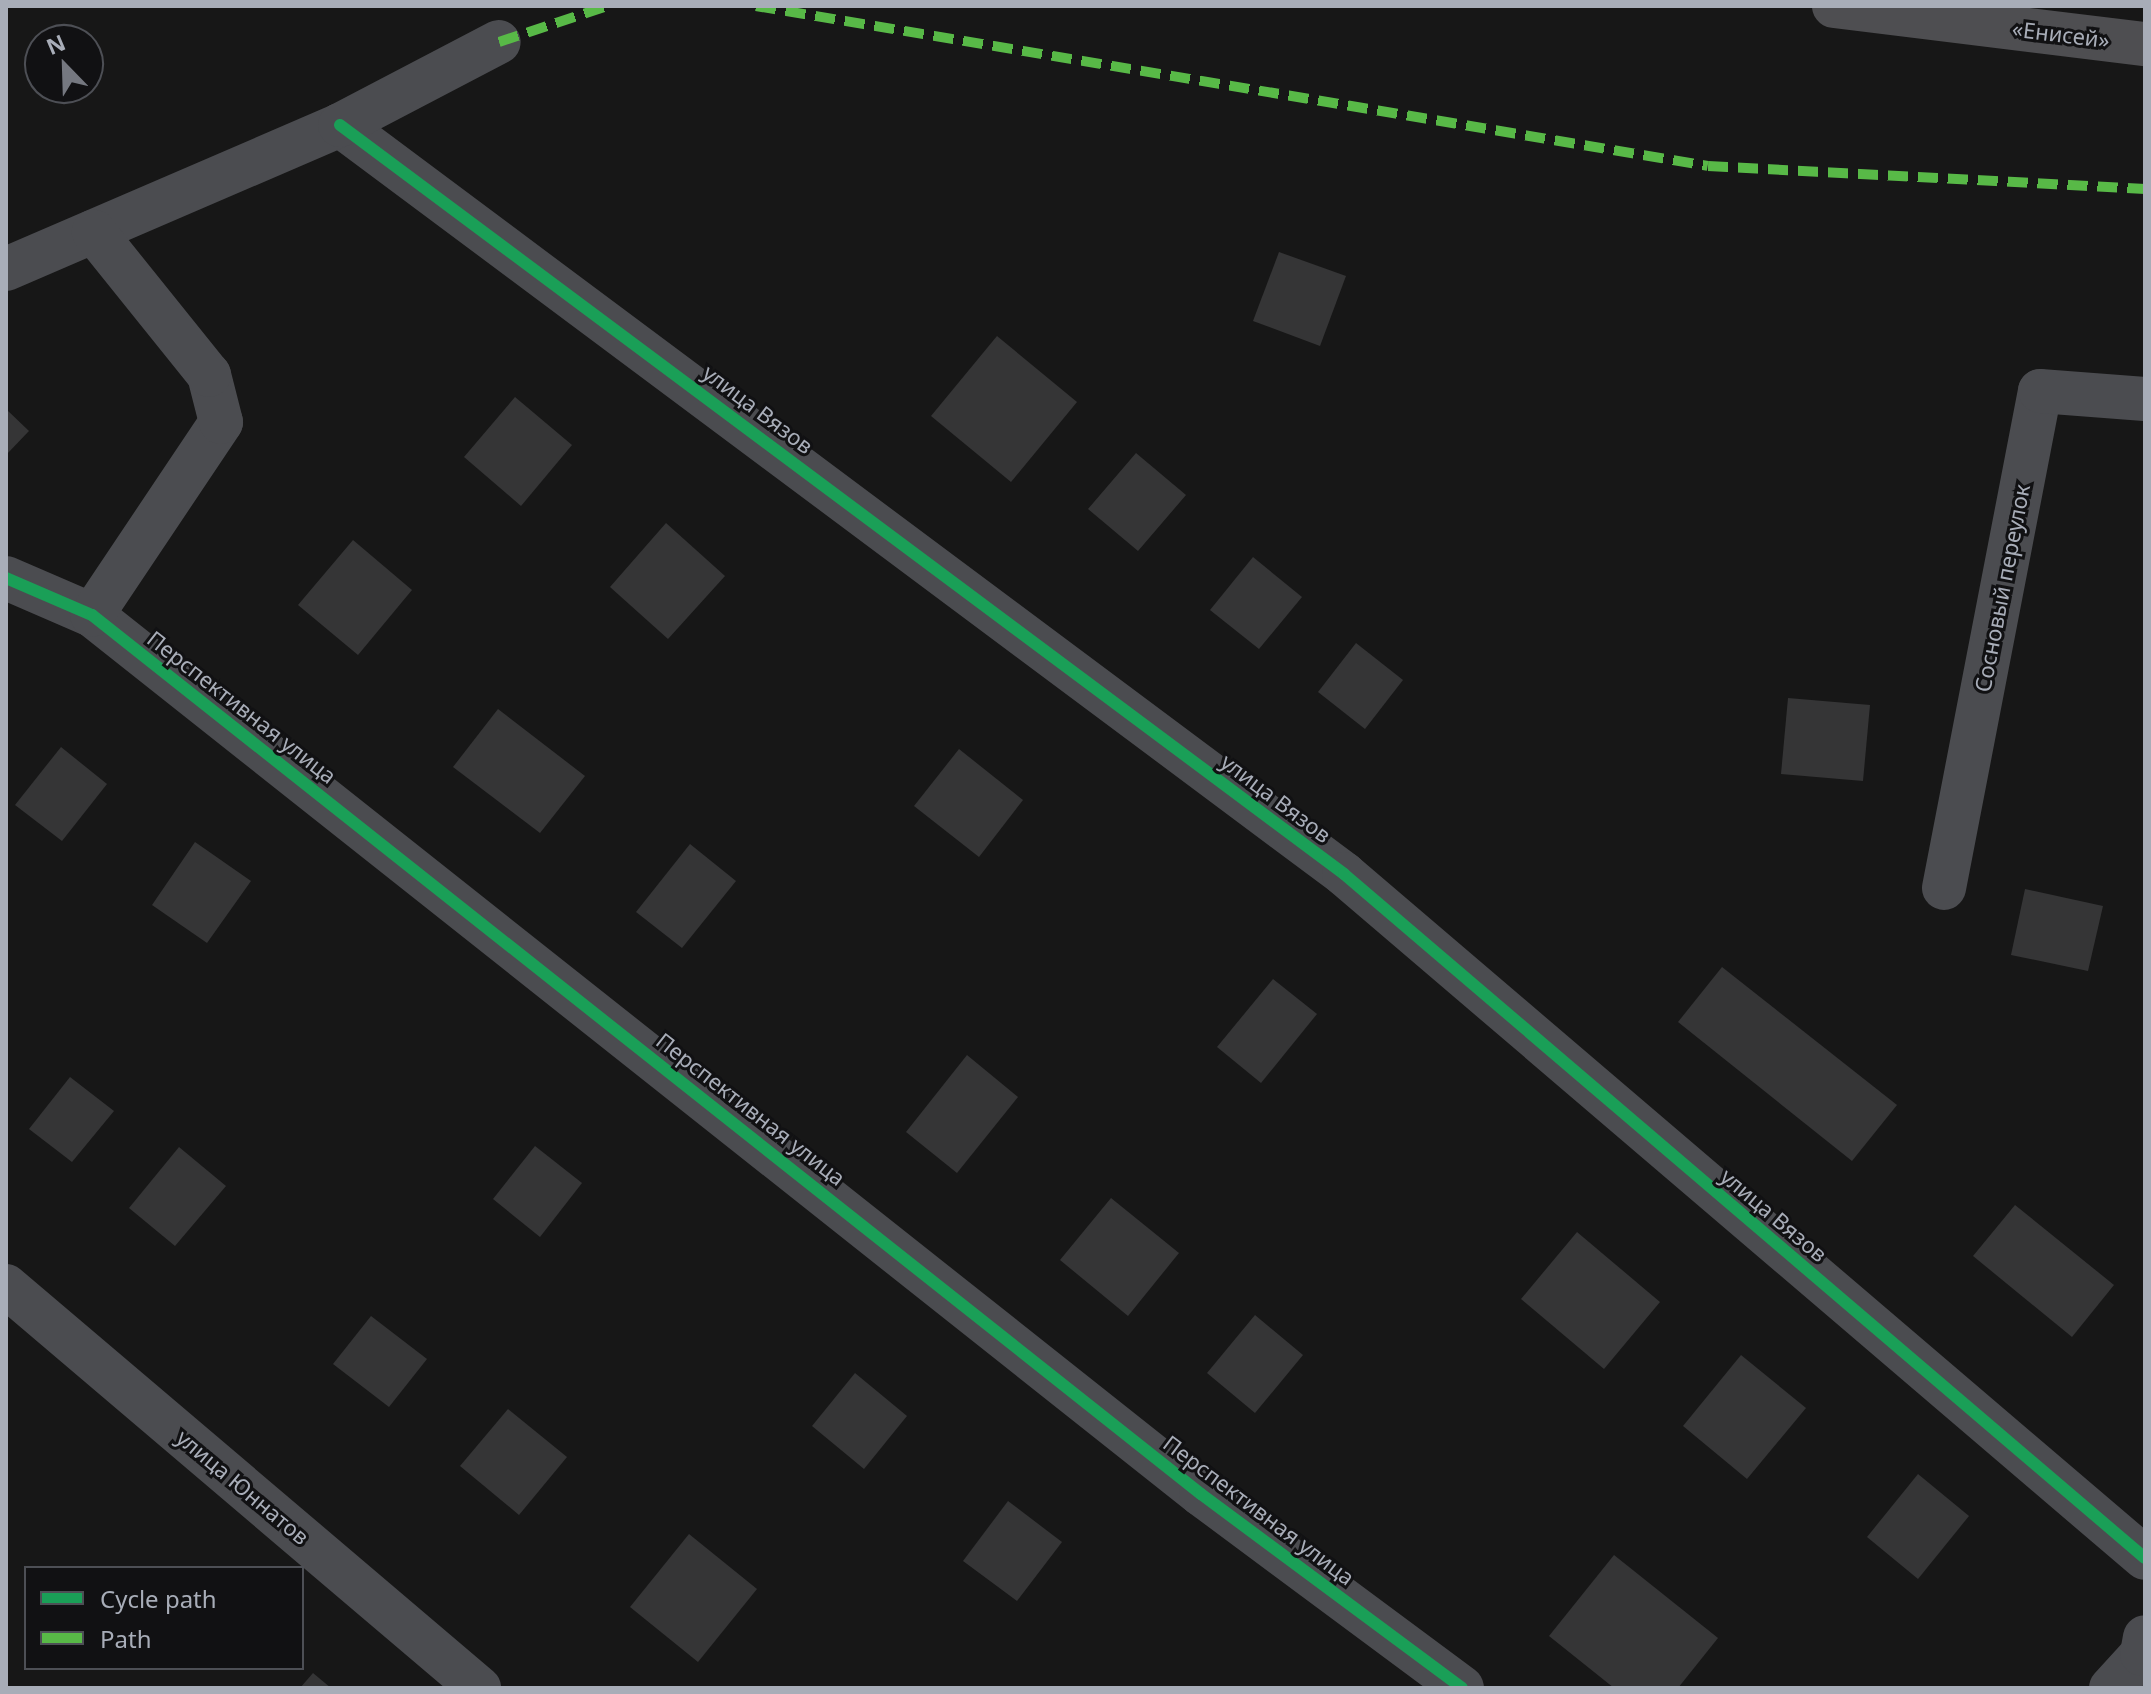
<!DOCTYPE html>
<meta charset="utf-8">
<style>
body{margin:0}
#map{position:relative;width:2151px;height:1694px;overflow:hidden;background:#171717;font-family:"Noto Sans",sans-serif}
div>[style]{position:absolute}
.building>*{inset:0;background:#353536}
.minor>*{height:44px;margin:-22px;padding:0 22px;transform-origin:22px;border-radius:22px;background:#4b4c50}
.highway>*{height:44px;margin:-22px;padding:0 22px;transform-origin:22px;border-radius:22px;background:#4e4e51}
.quiet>*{height:10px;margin-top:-5px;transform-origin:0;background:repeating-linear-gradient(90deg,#58b947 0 20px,transparent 0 30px)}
.cycleway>*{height:12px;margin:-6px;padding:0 6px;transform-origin:6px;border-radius:6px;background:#1a9f57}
span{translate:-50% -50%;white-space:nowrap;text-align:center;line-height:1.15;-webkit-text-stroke:6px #111113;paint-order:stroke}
.street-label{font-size:22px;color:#a8adb8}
.frame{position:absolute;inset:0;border:8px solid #a8adb8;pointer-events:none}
.legend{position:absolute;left:24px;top:1566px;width:280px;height:104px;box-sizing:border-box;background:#111113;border:2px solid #4d4f55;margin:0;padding:10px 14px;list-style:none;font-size:24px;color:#a8adb8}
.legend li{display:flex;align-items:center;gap:16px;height:40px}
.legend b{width:40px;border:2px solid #4d4f55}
.north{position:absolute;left:24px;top:24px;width:80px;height:80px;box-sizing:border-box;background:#111113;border:2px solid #4d4f55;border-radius:50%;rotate:337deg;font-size:22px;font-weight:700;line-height:32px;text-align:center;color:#a8adb8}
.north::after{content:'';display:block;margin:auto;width:28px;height:36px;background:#757880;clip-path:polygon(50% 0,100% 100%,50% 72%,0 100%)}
</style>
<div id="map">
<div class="building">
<i style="clip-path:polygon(1279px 252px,1346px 276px,1320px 346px,1253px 321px)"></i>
<i style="clip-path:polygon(997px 336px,1077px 402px,1011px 482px,931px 416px)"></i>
<i style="clip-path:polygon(515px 397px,572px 445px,521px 506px,464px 457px)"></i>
<i style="clip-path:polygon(6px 409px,29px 431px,6px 455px)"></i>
<i style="clip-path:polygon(1136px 453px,1186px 495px,1138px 551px,1088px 509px)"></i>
<i style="clip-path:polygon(666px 523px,725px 576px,668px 639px,610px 587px)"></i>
<i style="clip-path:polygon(353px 540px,412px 590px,358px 655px,298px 605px)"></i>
<i style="clip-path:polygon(1253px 557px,1302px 597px,1259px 649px,1210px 610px)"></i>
<i style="clip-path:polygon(1356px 643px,1403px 680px,1365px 729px,1318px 692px)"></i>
<i style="clip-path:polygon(1788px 698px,1870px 705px,1863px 781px,1781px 774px)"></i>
<i style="clip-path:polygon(498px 709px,585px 776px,540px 833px,453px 767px)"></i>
<i style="clip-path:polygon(61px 747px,107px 784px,62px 841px,15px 805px)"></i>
<i style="clip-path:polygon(959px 749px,1023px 800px,979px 857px,914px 806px)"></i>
<i style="clip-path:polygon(195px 842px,251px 881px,207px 943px,152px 905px)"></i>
<i style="clip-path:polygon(690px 844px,736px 881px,682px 948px,636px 912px)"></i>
<i style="clip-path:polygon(2025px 889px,2103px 906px,2088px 971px,2011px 955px)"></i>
<i style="clip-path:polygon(1722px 967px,1897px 1105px,1852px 1161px,1678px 1022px)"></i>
<i style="clip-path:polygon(1273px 979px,1317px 1014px,1261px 1083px,1217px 1047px)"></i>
<i style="clip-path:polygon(967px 1055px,1018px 1097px,957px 1173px,906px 1132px)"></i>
<i style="clip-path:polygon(70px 1077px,114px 1111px,72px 1162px,29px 1129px)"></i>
<i style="clip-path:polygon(535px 1146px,582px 1183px,540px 1237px,493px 1199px)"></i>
<i style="clip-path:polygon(179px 1147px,226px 1186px,175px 1246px,129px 1208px)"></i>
<i style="clip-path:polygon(1111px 1198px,1179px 1253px,1128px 1316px,1060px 1260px)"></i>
<i style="clip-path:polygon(2015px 1205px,2114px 1285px,2072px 1337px,1973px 1256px)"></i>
<i style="clip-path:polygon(1577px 1232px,1660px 1302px,1604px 1369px,1521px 1299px)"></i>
<i style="clip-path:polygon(1255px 1315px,1303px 1355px,1255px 1413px,1207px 1373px)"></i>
<i style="clip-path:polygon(371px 1316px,427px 1359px,389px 1407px,333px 1364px)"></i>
<i style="clip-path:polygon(1741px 1355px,1806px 1408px,1747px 1479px,1683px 1426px)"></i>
<i style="clip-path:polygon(855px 1373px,907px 1416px,864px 1469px,812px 1426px)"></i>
<i style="clip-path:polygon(508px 1409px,567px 1457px,519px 1515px,460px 1466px)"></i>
<i style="clip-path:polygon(1918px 1474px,1969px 1516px,1918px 1579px,1867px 1537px)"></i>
<i style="clip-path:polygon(1008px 1501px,1062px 1542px,1017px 1601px,963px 1561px)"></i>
<i style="clip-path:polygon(689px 1534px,757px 1589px,698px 1662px,630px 1607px)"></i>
<i style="clip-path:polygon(1614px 1555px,1718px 1638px,1678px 1688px,1614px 1688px,1549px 1636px)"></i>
<i style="clip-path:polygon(313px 1673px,331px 1688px,300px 1688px)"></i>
</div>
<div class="minor">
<i style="left:340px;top:125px;width:1253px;rotate:36.72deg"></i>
<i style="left:1344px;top:874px;width:1053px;rotate:40.5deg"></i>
<i style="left:6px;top:269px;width:364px;rotate:-23.3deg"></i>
<i style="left:340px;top:125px;width:179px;rotate:-27.6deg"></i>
<i style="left:6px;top:578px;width:94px;rotate:23.3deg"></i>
<i style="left:92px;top:615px;width:1415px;rotate:38.4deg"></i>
<i style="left:1201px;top:1494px;width:325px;rotate:36.6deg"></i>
<i style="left:92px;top:615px;width:232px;rotate:-56.2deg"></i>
<i style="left:221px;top:422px;width:49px;rotate:-104.3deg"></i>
<i style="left:209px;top:375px;width:184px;rotate:-128.8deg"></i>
<i style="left:1944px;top:888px;width:506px;rotate:-79.07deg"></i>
<i style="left:2040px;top:391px;width:105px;rotate:4.4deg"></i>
<i style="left:6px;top:1286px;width:621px;rotate:40.36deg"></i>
<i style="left:2111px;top:1688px;width:46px;rotate:-47.6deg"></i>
<i style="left:2142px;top:1654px;width:17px;rotate:-80deg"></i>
</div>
<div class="highway">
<i style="left:1834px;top:6px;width:313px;rotate:7deg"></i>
</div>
<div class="quiet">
<i style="left:756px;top:6px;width:965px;rotate:9.54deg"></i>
<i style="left:1708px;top:166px;width:438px;rotate:3deg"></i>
<i style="left:499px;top:42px;width:114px;rotate:-18.4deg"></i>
</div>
<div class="cycleway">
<i style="left:340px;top:125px;width:1253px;rotate:36.72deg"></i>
<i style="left:1344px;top:874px;width:1053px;rotate:40.5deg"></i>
<i style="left:6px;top:578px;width:94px;rotate:23.3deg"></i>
<i style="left:92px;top:615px;width:1415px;rotate:38.4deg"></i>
<i style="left:1201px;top:1494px;width:325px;rotate:36.6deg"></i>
</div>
<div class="street-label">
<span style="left:2061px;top:34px;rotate:7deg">«Енисей»</span>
<span style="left:758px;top:409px;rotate:37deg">улица Вязов</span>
<span style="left:2002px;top:588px;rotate:-79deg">Сосновый переулок</span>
<span style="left:242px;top:707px;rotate:38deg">Перспективная улица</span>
<span style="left:1276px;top:798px;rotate:37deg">улица Вязов</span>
<span style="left:751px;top:1109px;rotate:38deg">Перспективная улица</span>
<span style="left:1774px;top:1215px;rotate:40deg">улица Вязов</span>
<span style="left:243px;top:1487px;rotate:40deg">улица Юннатов</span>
<span style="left:1259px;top:1510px;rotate:37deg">Перспективная улица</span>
</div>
<div class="frame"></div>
<ul class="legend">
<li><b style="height:10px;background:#1a9f57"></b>Cycle path</li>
<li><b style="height:10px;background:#58b947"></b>Path</li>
</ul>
<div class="north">N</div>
</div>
